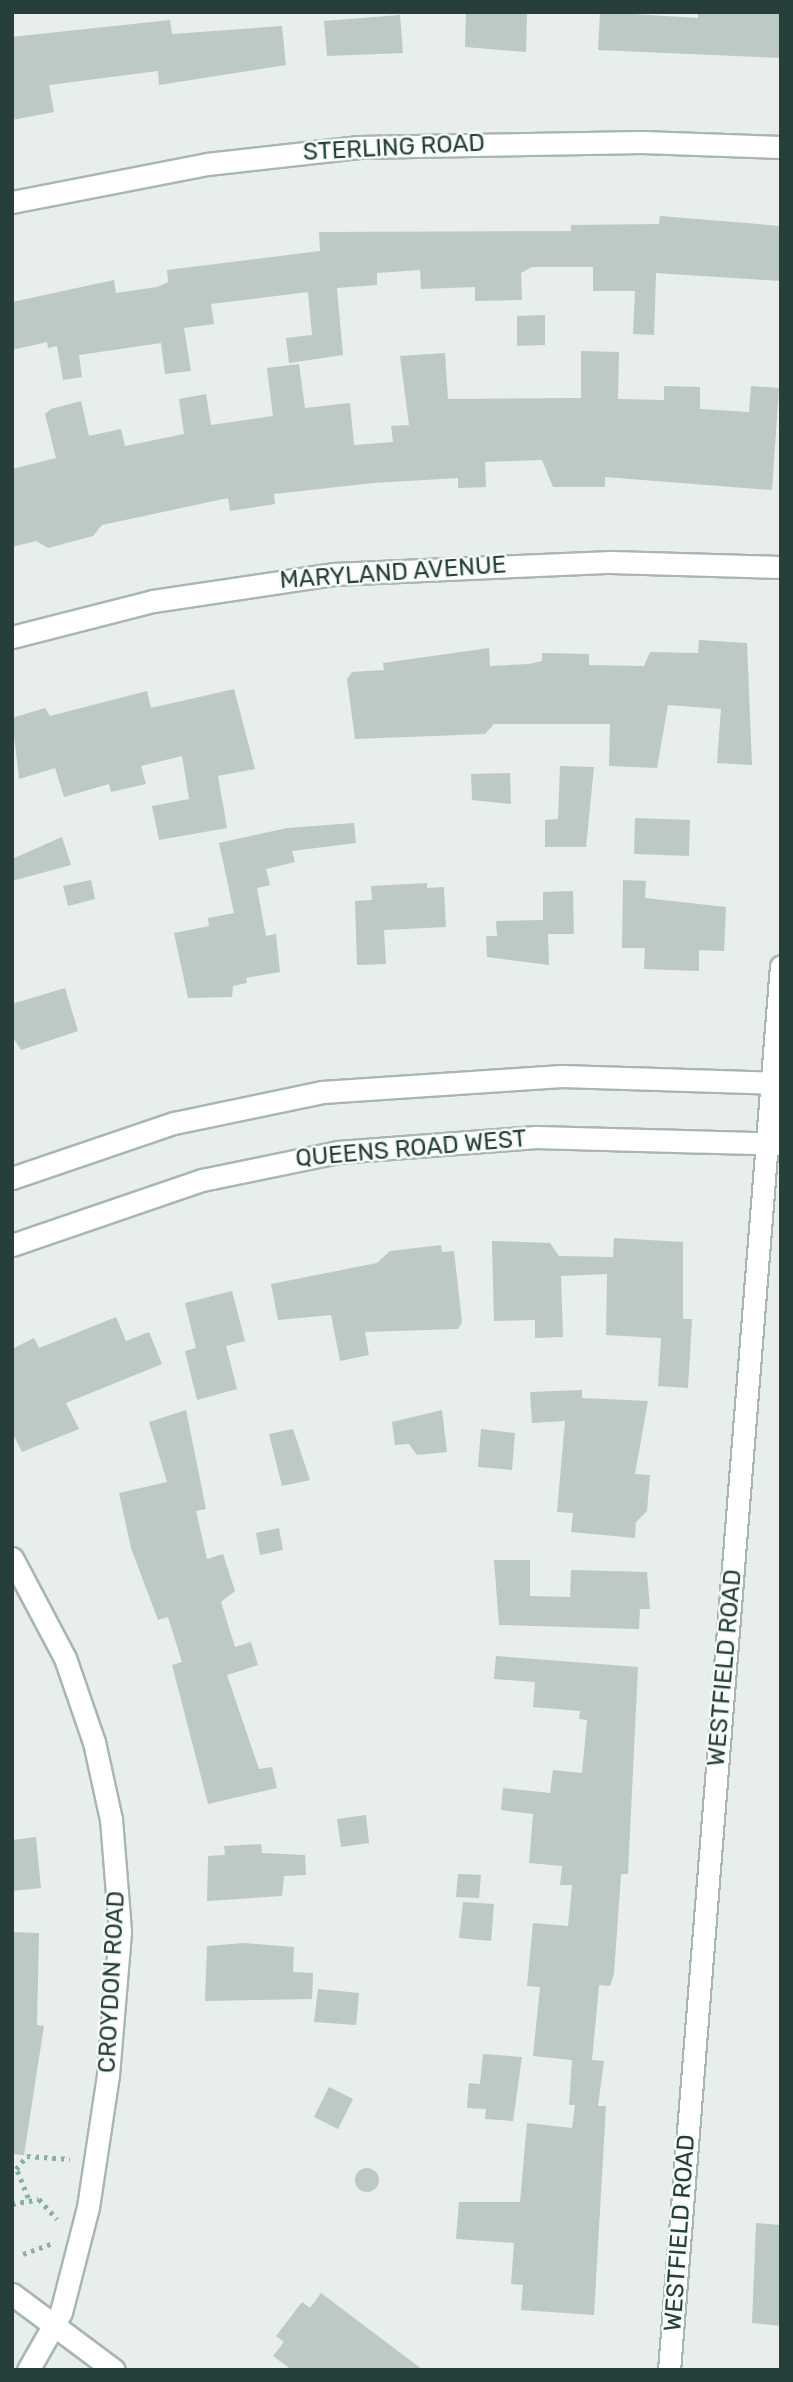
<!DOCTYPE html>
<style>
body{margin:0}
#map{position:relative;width:793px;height:2382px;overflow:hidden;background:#e7eeeb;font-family:Rubik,sans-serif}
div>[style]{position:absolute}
.building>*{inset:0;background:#bcc9c4}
.round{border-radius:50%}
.path>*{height:4.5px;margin-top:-2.25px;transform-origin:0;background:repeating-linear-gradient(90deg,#89afa5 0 3.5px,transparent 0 8.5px)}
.roads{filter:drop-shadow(2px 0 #a9b6b2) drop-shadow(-2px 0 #a9b6b2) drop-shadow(0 2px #a9b6b2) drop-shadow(0 -2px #a9b6b2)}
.street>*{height:21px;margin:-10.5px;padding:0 10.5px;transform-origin:10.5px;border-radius:10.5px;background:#fff}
.secondary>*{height:21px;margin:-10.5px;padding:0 10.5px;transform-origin:10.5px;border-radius:10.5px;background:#fff}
span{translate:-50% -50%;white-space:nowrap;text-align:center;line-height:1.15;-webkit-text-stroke:5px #f7fbf9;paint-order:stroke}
.street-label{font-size:24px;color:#263f3a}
.frame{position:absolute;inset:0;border:14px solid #263f3a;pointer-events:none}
</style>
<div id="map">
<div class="building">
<i style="clip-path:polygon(466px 12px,527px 12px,526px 52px,465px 47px)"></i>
<i style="clip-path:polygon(600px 12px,698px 18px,698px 12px,781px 12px,781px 58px,598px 50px)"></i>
<i style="clip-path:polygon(400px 15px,403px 53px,327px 56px,324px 21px)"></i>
<i style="clip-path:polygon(170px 20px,172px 34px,282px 26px,286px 65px,159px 85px,158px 71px,49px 85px,54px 112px,12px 120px,12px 37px)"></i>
<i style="clip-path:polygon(660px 216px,781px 226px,781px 281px,656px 273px,654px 335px,633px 334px,635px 291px,593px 291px,593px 267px,532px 267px,521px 273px,522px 300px,475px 301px,475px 287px,421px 289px,420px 270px,377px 273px,377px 285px,337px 288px,343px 355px,289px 363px,286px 338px,312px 335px,308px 292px,211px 304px,214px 324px,184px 328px,191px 371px,165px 374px,161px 343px,79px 355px,82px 377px,63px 380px,57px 346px,48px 348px,47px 342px,12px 350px,12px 302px,114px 280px,116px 293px,157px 287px,168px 282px,167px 270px,320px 251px,319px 232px,571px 231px,571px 225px,659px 224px)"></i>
<i style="clip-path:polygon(545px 315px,545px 345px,517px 346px,517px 316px)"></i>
<i style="clip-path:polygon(581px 351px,619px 352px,618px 399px,664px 400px,664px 386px,700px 387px,700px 409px,749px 412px,751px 386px,779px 388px,772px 490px,605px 477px,605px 487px,553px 487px,542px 460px,485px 462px,486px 487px,458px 488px,458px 478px,373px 483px,274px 494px,275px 504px,230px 511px,228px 498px,102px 525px,93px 536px,48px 548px,36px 541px,12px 547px,12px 469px,56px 458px,45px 414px,51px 409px,81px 401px,89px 436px,121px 429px,125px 446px,184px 434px,179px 399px,206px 394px,211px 425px,273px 416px,267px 368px,299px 364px,305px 408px,350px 403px,354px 445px,393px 442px,391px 426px,409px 425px,400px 356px,445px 353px,448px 399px,581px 398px)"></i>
<i style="clip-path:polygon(699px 640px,747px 643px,752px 765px,717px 763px,721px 709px,668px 705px,657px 768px,609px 766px,610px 724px,494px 724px,485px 734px,355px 739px,347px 679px,352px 672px,384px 670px,383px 663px,489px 648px,490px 666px,529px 664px,542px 661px,542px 653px,589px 654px,589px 665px,644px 666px,650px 652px,698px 653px)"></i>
<i style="clip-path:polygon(234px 689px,255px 769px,218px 776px,227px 828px,159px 840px,152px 806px,189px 799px,182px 756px,141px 766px,146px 784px,111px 792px,109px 784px,64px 797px,55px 768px,19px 779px,12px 718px,45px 708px,50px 716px,147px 691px,151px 708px)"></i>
<i style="clip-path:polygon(560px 766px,594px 767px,586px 847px,545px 847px,545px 820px,558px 819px)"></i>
<i style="clip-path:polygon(510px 773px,511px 804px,472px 800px,471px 774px)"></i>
<i style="clip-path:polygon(635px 818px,690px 820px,689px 856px,634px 854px)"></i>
<i style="clip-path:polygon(354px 823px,356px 843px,292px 851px,295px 862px,266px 869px,270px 885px,257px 888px,266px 936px,276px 934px,280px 972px,246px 978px,247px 983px,233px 986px,232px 997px,188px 998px,174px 933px,209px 926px,208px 918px,234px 913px,219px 843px,287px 828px)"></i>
<i style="clip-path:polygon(62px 837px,71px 865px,12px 881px,12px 859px)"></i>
<i style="clip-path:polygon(91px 880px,95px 899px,68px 906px,63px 886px)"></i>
<i style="clip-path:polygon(623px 880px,646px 881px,645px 898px,726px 907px,724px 951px,699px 950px,699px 971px,644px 969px,645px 948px,622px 948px)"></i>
<i style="clip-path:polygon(427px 883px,427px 888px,444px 887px,446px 927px,384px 930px,386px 964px,357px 965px,355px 901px,372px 900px,371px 886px)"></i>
<i style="clip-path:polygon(573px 891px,574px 934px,548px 934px,549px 965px,487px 957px,486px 936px,497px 936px,496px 921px,543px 920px,543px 892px)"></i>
<i style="clip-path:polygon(65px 988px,78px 1031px,21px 1050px,12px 1036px,12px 1004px)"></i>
<i style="clip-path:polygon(614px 1238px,683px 1242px,683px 1319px,692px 1319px,688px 1388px,658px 1386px,661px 1338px,606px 1335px,607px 1274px,561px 1276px,563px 1337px,535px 1338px,535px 1320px,494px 1321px,492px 1241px,550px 1243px,559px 1256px,613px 1257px)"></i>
<i style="clip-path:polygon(441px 1245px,442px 1252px,454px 1251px,462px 1322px,458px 1329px,365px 1332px,369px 1355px,340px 1361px,331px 1315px,278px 1320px,271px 1284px,377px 1263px,390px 1251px)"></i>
<i style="clip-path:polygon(232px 1291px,245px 1341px,226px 1346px,237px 1389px,197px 1400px,185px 1351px,196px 1348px,185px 1303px)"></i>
<i style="clip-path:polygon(116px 1317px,126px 1341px,149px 1332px,162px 1364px,66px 1403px,79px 1429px,22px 1452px,12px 1432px,12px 1349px,34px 1338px,39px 1348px)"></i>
<i style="clip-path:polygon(582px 1390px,582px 1398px,648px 1401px,635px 1474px,650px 1475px,647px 1511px,636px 1522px,635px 1538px,571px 1532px,573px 1513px,557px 1512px,565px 1421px,532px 1423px,530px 1392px)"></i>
<i style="clip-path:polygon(186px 1410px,206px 1509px,196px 1511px,207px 1559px,223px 1554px,235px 1591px,221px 1602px,235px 1647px,251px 1642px,258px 1665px,227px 1675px,259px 1769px,272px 1767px,277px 1788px,208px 1804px,172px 1665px,182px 1662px,168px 1617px,158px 1620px,131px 1548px,119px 1493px,167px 1482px,149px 1422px)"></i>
<i style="clip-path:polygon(442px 1410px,447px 1452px,417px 1455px,409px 1444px,395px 1445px,392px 1422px)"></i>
<i style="clip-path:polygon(293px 1429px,310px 1480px,282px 1486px,269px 1434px)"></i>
<i style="clip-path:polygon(481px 1429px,515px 1433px,512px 1470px,478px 1467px)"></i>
<i style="clip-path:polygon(279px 1528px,283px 1550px,260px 1555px,256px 1533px)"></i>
<i style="clip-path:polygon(494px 1560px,530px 1560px,530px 1596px,570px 1597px,571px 1570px,647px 1572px,650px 1609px,640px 1609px,639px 1629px,499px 1625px)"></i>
<i style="clip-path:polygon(496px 1656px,638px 1667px,628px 1874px,621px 1874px,614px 1974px,610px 1986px,599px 1985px,592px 2060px,604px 2061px,598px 2106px,606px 2106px,594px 2315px,521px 2310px,523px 2285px,511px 2284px,514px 2243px,456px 2239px,459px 2202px,520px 2202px,527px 2123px,572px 2128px,575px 2105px,569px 2105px,572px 2060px,533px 2056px,540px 1987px,527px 1986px,533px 1923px,568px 1926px,572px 1885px,560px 1885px,562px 1866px,529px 1863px,533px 1814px,501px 1810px,503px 1788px,550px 1793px,553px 1770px,582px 1773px,587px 1720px,579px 1719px,580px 1711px,533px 1707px,535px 1682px,494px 1679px)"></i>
<i style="clip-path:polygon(366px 1815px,369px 1843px,341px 1847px,337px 1819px)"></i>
<i style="clip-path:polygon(36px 1837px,41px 1888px,12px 1891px,12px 1840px)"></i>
<i style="clip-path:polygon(261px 1844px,262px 1853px,305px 1855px,306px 1875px,284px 1876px,282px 1896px,207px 1901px,208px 1856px,225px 1855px,224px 1846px)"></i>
<i style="clip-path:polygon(458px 1874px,481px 1875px,479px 1898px,456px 1897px)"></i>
<i style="clip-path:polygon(463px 1902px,494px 1904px,491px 1941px,459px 1938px)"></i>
<i style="clip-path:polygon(12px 1932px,39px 1933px,37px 2025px,44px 2026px,24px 2155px,12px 2154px)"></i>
<i style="clip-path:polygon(244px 1943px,294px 1947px,293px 1972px,313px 1973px,312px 1999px,205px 2001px,207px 1946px)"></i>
<i style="clip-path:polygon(318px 1989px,359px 1993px,356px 2025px,314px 2022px)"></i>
<i style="clip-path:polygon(483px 2054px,522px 2057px,513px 2121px,485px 2119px,486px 2109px,467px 2108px,469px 2083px,480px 2084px)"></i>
<i style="clip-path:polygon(329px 2087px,353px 2099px,338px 2129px,314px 2117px)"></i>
<i class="round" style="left:355px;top:2168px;width:24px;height:24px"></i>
<i style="clip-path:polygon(756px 2223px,781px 2225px,781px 2326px,752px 2323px)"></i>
<i style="clip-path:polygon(321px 2293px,423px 2370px,292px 2370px,273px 2356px,284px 2342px,276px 2336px,302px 2302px,310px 2308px)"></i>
</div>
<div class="path">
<i style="left:28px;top:2198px;width:31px;rotate:-112deg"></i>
<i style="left:16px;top:2169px;width:17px;rotate:-50deg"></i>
<i style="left:27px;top:2156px;width:43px;rotate:4deg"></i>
<i style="left:12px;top:2204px;width:27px;rotate:-10deg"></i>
<i style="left:39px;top:2199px;width:27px;rotate:48deg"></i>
<i style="left:23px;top:2254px;width:30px;rotate:-20deg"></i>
</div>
<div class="roads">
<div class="street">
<i style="left:12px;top:202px;width:199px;rotate:-11deg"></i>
<i style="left:207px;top:164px;width:153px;rotate:-6.4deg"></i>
<i style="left:359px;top:147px;width:283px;rotate:-1deg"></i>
<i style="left:642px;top:142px;width:139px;rotate:2.1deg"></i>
<i style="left:12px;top:637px;width:146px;rotate:-14.3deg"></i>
<i style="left:153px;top:601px;width:182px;rotate:-8.5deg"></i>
<i style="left:333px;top:574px;width:278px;rotate:-2.5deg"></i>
<i style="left:611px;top:562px;width:170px;rotate:1.7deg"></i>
<i style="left:12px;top:1558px;width:113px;rotate:62.1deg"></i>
<i style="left:65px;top:1658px;width:89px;rotate:71deg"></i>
<i style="left:94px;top:1742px;width:79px;rotate:77.6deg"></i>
<i style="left:111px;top:1819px;width:113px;rotate:85.4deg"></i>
<i style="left:120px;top:1932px;width:144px;rotate:94.8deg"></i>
<i style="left:108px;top:2075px;width:134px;rotate:98.6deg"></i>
<i style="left:88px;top:2207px;width:108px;rotate:104.4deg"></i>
<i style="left:61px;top:2312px;width:67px;rotate:119.6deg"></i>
<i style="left:669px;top:2370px;width:1408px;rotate:-85.44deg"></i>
</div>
<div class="secondary">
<i style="left:12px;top:1178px;width:171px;rotate:-18.8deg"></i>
<i style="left:174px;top:1123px;width:151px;rotate:-11.8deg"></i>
<i style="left:322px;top:1092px;width:240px;rotate:-3.8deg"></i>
<i style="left:561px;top:1076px;width:220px;rotate:1.8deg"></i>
<i style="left:12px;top:1245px;width:201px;rotate:-18.9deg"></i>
<i style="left:202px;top:1180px;width:139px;rotate:-11.6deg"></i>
<i style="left:338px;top:1152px;width:199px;rotate:-4.3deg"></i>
<i style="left:536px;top:1137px;width:245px;rotate:1.6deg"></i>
<i style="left:12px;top:2294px;width:127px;rotate:36.7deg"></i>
</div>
</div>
<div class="street-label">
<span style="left:394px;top:148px;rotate:-3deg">STERLING ROAD</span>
<span style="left:393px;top:573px;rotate:-4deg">MARYLAND AVENUE</span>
<span style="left:411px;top:1149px;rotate:-5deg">QUEENS ROAD WEST</span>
<span style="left:725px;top:1668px;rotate:-85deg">WESTFIELD ROAD</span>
<span style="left:112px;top:1982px;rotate:-87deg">CROYDON ROAD</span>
<span style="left:680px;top:2233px;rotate:-86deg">WESTFIELD ROAD</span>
</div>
<div class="frame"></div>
</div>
